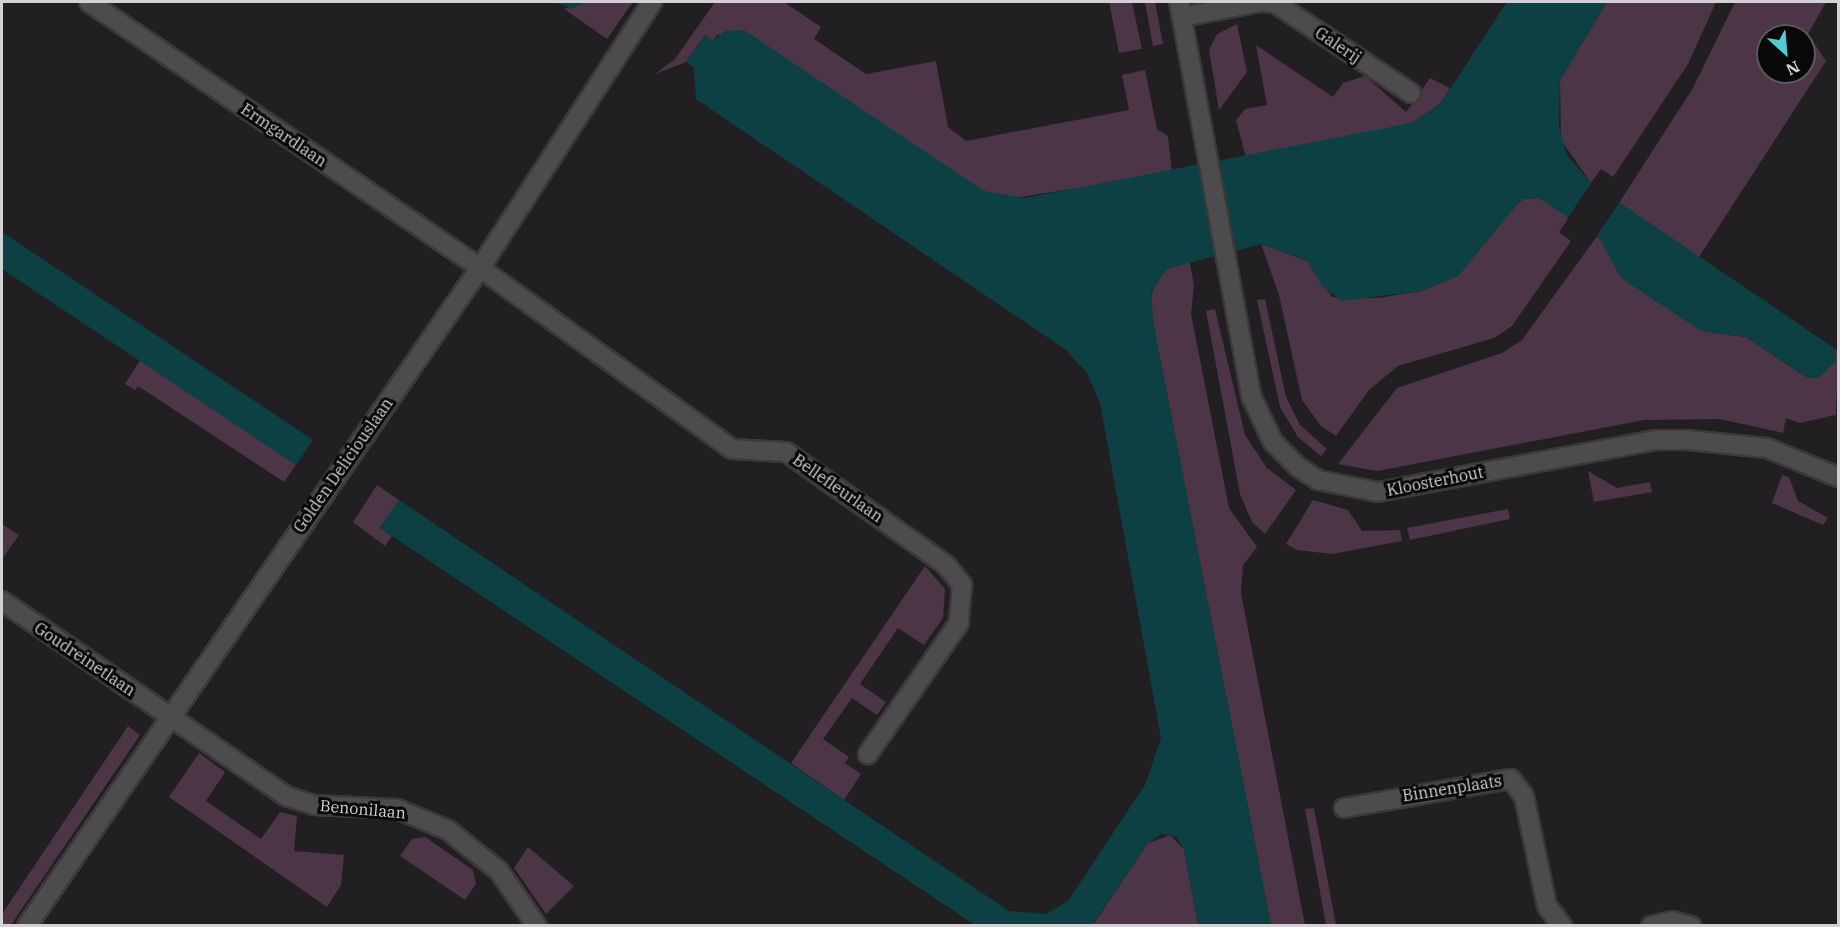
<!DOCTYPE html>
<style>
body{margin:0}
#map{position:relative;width:1840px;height:927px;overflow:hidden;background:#211f21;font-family:"IBM Plex Serif",serif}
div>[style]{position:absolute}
.green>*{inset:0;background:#4c3547}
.water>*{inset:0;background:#0c4043}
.pier>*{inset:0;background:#211f21}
.roads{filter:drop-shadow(2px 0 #3b393a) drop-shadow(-2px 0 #3b393a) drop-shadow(0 2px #3b393a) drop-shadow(0 -2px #3b393a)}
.street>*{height:18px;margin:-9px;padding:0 9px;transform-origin:9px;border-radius:9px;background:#4e4b4e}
span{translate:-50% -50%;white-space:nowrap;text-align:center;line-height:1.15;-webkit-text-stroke:6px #0a090a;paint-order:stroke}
.street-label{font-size:16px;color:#d3d1d3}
.frame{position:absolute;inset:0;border:3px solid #d3d1d3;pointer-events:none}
.north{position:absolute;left:1756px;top:24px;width:60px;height:60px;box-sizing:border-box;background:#0a090a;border:2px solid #5a595a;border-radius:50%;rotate:154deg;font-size:16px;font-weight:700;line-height:24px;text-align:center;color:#d3d1d3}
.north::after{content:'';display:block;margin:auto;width:21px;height:27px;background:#51ccd5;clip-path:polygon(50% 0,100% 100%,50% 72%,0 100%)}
</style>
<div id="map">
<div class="green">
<i style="clip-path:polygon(585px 2px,633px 2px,607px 39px,564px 9px)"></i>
<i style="clip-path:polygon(715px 2px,784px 2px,821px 27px,814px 39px,866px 74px,936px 61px,948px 127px,966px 141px,1129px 110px,1122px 75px,1145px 70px,1157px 129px,1168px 136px,1172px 173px,1008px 199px,984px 191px,718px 34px,713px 41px,705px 35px,686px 62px,655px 74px,675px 59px)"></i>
<i style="clip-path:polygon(1109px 2px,1132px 2px,1142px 49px,1119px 53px)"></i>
<i style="clip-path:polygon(1145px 2px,1155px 2px,1163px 44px,1153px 46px)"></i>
<i style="clip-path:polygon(1607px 2px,1716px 2px,1688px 64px,1613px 177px,1601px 169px,1591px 183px,1561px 140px,1560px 80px)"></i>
<i style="clip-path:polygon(evenodd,1735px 2px,1826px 2px,1808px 34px,1826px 61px,1699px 257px,1619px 203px,1693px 88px,1735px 2px,1768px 36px,1804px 36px,1804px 72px,1768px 72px,1768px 36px)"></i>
<i style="clip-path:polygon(1237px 24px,1247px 72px,1219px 110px,1209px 50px,1217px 34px)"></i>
<i style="clip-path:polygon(1256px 45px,1333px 97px,1343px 83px,1365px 76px,1406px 112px,1430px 78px,1450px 88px,1441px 103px,1412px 123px,1246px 158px,1236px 120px,1245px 109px,1267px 105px)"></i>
<i style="clip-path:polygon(1539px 198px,1569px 217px,1559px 232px,1571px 241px,1512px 326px,1494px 338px,1398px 366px,1369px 390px,1336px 436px,1321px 426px,1302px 400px,1279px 295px,1261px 244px,1307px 261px,1332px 297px,1378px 298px,1421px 291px,1458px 276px,1511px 211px,1523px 199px)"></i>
<i style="clip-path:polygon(1597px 236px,1701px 331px,1746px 337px,1806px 377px,1818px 378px,1836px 357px,1834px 348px,1838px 352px,1836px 415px,1800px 423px,1786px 418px,1783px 433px,1720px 419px,1644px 420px,1377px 471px,1338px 464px,1397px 388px,1502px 353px,1522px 340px)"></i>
<i style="clip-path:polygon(1189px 259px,1194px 285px,1191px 314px,1229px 508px,1257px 547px,1243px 565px,1241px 593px,1305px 925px,1271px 925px,1154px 328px,1150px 301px,1155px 284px,1167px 269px)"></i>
<i style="clip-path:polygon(1265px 299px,1286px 397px,1300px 425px,1327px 449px,1321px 456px,1298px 437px,1280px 407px,1257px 300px)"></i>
<i style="clip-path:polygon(1215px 309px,1245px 435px,1267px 468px,1296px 490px,1265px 534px,1252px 522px,1240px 494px,1206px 311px)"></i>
<i style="clip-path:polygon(141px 359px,296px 465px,284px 482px,138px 386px,135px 390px,125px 384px)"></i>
<i style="clip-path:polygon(1588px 471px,1617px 488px,1650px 482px,1652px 492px,1594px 502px)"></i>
<i style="clip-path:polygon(1782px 475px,1789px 477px,1798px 501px,1828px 518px,1823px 525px,1772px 503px)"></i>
<i style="clip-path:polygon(377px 485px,399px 500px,380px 528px,392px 536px,385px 546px,353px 522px)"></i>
<i style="clip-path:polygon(1313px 500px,1348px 510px,1362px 531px,1400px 530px,1402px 541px,1332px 554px,1297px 550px,1286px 544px)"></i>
<i style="clip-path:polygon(1508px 509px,1510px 519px,1410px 540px,1407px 528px)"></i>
<i style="clip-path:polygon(2px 524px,19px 535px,2px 559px)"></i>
<i style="clip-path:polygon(925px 566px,945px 589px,943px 618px,924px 645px,898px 628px,860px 684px,886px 702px,877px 715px,852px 698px,823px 739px,849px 757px,845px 763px,861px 774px,844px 800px,791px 763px)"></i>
<i style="clip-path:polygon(128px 726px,140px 735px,11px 925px,2px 925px,2px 914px)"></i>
<i style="clip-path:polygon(199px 753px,225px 772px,206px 801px,261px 839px,280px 812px,297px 816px,294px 851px,344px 855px,341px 885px,327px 907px,169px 797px)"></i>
<i style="clip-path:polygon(1314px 808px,1336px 925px,1326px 925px,1305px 809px)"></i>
<i style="clip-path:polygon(1170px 835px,1184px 849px,1198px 925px,1092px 926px,1148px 843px)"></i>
<i style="clip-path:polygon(425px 837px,473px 870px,476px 884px,465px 900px,400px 856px,412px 839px)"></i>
<i style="clip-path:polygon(528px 847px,574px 886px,546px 914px,514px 868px)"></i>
</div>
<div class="water">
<i style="clip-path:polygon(554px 2px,585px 2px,572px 9px)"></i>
<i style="clip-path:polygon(1507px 2px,1607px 2px,1560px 80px,1559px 128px,1567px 155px,1591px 183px,1834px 348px,1836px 361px,1818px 378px,1806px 377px,1746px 337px,1701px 331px,1621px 278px,1600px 239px,1539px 198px,1523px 199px,1516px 206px,1458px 276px,1421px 291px,1342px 301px,1322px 286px,1307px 261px,1261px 244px,1167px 269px,1151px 293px,1154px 328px,1271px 925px,1198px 925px,1184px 849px,1176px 837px,1162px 834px,1148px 843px,1092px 925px,975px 925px,380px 528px,399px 500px,1009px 911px,1046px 914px,1068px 901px,1145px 785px,1161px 738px,1100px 403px,1087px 373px,1066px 350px,696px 99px,694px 68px,686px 62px,705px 35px,713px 41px,725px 31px,744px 30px,984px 191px,1025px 198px,1412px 123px,1441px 103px)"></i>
<i style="clip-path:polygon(2px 232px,313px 440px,296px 465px,2px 269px)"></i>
</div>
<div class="pier">
<i style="clip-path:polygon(1593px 180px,1621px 200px,1595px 239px,1567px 219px)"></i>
</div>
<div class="roads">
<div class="street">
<i style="left:89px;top:2px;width:473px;rotate:34.2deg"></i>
<i style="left:480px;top:268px;width:310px;rotate:35.7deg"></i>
<i style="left:732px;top:449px;width:54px;rotate:3.2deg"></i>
<i style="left:786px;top:452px;width:196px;rotate:35.2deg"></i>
<i style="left:946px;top:565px;width:26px;rotate:51deg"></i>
<i style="left:962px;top:585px;width:38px;rotate:95deg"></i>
<i style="left:959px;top:623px;width:160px;rotate:124.8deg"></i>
<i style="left:1179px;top:2px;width:403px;rotate:79.6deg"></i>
<i style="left:1252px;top:398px;width:49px;rotate:64.5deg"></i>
<i style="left:1273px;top:442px;width:35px;rotate:45deg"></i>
<i style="left:1298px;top:467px;width:24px;rotate:33deg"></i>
<i style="left:1318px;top:480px;width:61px;rotate:11.3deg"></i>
<i style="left:1378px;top:492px;width:282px;rotate:-10.6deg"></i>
<i style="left:1655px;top:440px;width:33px"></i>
<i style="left:1688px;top:440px;width:79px;rotate:5.8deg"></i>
<i style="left:1767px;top:448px;width:77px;rotate:22.2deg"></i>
<i style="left:1263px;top:2px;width:12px;rotate:5deg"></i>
<i style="left:1275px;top:3px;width:163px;rotate:33.5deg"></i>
<i style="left:1182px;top:17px;width:80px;rotate:-10.8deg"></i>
<i style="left:2px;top:601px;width:345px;rotate:34.5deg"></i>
<i style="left:286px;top:796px;width:29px;rotate:18deg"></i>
<i style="left:314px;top:805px;width:83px;rotate:2.8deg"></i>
<i style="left:397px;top:809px;width:55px;rotate:22.4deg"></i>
<i style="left:448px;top:830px;width:65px;rotate:38.8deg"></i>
<i style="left:499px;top:871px;width:67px;rotate:55.4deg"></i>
<i style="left:1344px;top:808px;width:169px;rotate:-9.9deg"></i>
<i style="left:1511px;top:779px;width:21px;rotate:53deg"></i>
<i style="left:1524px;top:796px;width:112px;rotate:78.2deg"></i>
<i style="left:1547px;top:906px;width:25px;rotate:53deg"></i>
<i style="left:27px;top:926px;width:799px;rotate:-55.45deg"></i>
<i style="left:480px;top:268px;width:317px;rotate:-57.1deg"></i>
<i style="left:1651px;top:926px;width:22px;rotate:-13deg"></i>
<i style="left:1672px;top:921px;width:20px;rotate:15deg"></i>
</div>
</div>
<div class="street-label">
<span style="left:1338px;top:45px;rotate:34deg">Galerij</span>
<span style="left:284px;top:135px;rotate:34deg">Ermgardlaan</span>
<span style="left:343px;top:465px;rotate:-55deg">Golden Deliciouslaan</span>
<span style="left:1435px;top:481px;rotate:-11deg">Kloosterhout</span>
<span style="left:838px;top:488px;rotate:35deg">Bellefleurlaan</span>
<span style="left:85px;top:659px;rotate:34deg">Goudreinetlaan</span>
<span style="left:1452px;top:788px;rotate:-9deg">Binnenplaats</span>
<span style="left:363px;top:809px;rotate:5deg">Benonilaan</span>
</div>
<div class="frame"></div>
<div class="north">N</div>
</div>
